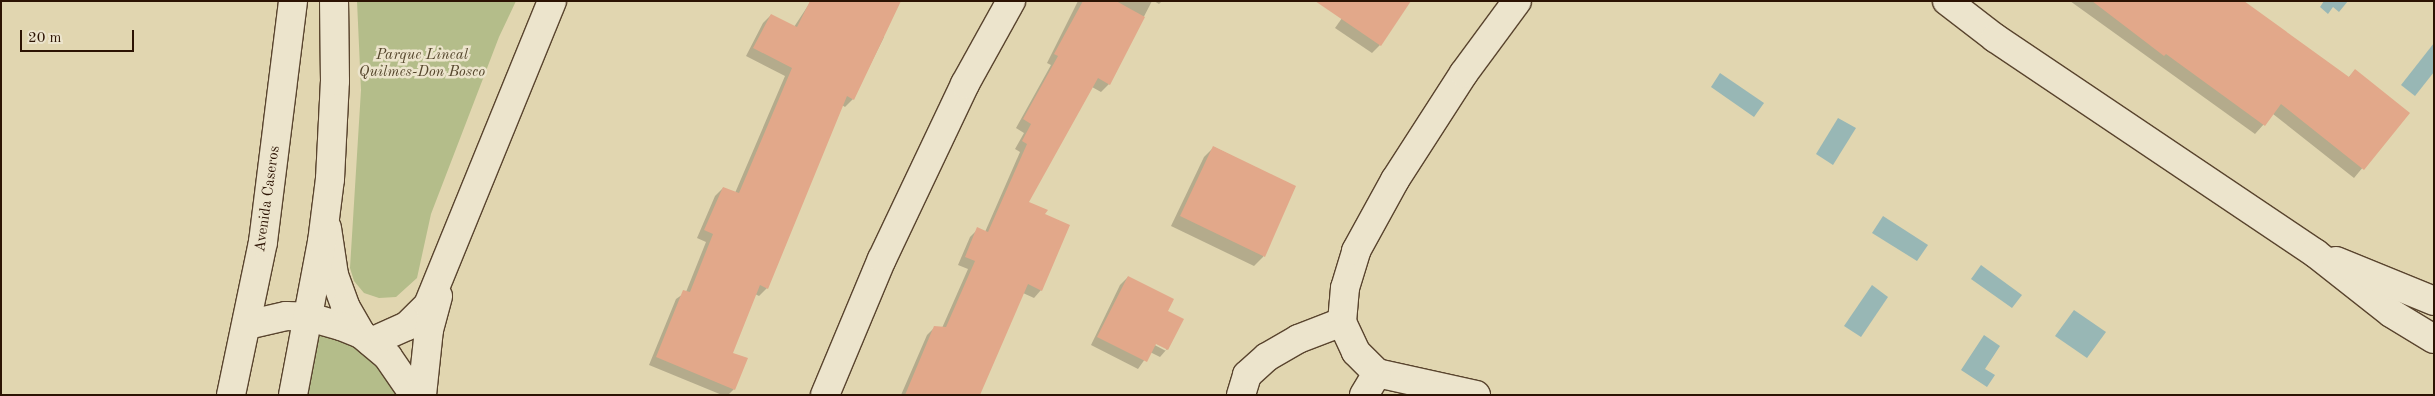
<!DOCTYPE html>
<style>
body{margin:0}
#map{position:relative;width:2435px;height:396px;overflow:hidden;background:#e1d6b0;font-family:"Old Standard TT",serif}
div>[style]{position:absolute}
.green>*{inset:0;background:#b4bd8a}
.water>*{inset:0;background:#98b7b5}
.shadow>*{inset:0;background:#0003}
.building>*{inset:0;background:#e2a88a}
.roads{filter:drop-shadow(1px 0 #59442e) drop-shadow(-1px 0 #59442e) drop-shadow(0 1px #59442e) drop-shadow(0 -1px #59442e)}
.street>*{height:28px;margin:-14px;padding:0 14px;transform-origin:14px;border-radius:14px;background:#ece4cc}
.secondary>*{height:28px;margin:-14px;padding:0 14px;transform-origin:14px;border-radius:14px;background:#ece4cc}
span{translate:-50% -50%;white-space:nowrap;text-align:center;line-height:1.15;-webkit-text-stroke:5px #ece4cc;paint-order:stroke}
.park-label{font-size:15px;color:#55462c;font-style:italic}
.street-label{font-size:15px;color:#2c1303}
.frame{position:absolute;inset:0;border:2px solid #2c1303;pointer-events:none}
.scale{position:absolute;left:20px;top:30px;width:114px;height:22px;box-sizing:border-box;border:2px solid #2c1303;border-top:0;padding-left:6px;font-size:15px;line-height:18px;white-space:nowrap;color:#2c1303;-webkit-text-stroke:4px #ece4cc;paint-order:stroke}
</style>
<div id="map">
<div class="green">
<i style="clip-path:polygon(357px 1px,516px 1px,499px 37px,431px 214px,417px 278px,396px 297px,379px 298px,364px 293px,354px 281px,350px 268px,361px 90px)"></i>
<i style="clip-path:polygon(309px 317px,341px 326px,414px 395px,293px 395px)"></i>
</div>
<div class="water">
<i style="clip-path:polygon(2324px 1px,2348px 1px,2339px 12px,2333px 7px,2328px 14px,2320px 7px)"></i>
<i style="clip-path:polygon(2434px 43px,2434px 72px,2415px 96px,2401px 85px)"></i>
<i style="clip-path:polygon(1720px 73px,1764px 103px,1754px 117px,1711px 87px)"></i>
<i style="clip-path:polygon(1838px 118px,1856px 128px,1833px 165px,1816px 154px)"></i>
<i style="clip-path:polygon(1883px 216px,1928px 245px,1917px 261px,1872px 233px)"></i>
<i style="clip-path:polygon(1981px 265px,2022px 295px,2012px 308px,1971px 279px)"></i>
<i style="clip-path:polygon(1872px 285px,1888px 297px,1861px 337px,1844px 326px)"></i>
<i style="clip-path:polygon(2074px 310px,2106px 332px,2087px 358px,2055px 336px)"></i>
<i style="clip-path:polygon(1984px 335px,2000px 346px,1985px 369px,1995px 375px,1987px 387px,1961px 370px)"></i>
</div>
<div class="shadow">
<i style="clip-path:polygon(811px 1px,884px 37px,853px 99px,845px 107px,842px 105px,767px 288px,759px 296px,755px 294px,731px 353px,734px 389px,728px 395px,722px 395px,649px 365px,676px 299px,686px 292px,706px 242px,697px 238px,715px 196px,723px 188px,735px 193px,785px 76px,746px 56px,763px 23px,771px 15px,794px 27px)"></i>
<i style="clip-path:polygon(1078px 1px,1152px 1px,1109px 84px,1101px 92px,1092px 87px,1027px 203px,1041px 290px,1034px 298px,1023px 293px,962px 395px,901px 395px,927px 335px,935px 327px,942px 328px,968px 269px,958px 265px,970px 237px,978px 229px,985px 232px,1020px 152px,1015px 149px,1024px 133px,1016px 128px,1051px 65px,1047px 63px)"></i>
<i style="clip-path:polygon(1154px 1px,1162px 1px,1159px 4px)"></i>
<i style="clip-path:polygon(1354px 1px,1380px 45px,1372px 53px,1335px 28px)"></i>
<i style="clip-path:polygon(2070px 1px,2242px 1px,2348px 78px,2355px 70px,2408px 113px,2354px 178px,2273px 114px,2255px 134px)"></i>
<i style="clip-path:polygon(1214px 147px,1295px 187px,1263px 257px,1254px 266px,1171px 226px,1204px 157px)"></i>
<i style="clip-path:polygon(evenodd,1128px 277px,1166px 312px,1167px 349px,1160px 357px,1150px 352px,1138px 369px,1091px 345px,1120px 285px,1128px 277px,1151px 340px,1166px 348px,1166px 351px,1149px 342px,1151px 340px)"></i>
</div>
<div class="building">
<i style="clip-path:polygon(810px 1px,901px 1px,854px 100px,847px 96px,768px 289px,760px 285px,733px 353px,748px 358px,735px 390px,656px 357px,683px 290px,690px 292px,713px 234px,704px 230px,723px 187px,739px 193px,792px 68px,753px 48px,771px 14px,797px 27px)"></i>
<i style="clip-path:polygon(1083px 1px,1116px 1px,1145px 17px,1110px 85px,1098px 78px,1029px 202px,1048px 210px,1045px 214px,1070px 225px,1042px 291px,1028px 284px,980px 395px,905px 395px,934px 326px,946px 327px,975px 261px,965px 257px,977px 227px,988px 232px,1027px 144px,1022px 141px,1031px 124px,1023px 119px,1058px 56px,1054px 54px)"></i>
<i style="clip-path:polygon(1315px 1px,1411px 1px,1381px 46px)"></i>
<i style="clip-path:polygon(2092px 1px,2244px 1px,2349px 77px,2355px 69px,2410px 113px,2364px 170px,2281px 104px,2265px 126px,2166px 54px,2164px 56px)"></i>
<i style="clip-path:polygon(1213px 146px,1296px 186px,1265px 257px,1180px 216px)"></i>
<i style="clip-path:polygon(1128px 276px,1174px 299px,1168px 311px,1184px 319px,1168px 350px,1156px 344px,1147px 362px,1097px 337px)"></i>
</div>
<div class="roads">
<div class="street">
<i style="left:1947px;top:1px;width:61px;rotate:37.6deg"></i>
<i style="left:1995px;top:38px;width:386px;rotate:33.9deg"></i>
<i style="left:2315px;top:253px;width:97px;rotate:38.3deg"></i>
<i style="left:2391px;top:313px;width:50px;rotate:31.2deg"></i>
<i style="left:327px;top:228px;width:48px;rotate:81.5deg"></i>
<i style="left:334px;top:275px;width:33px;rotate:70deg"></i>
<i style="left:345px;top:306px;width:32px;rotate:60deg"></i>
<i style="left:2336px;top:261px;width:106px;rotate:22.2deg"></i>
<i style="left:247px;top:325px;width:40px;rotate:-13deg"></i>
<i style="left:286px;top:316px;width:23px;rotate:2deg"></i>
<i style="left:309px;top:317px;width:33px;rotate:16deg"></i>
<i style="left:341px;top:326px;width:22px;rotate:22deg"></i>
<i style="left:361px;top:334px;width:35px;rotate:40deg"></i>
<i style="left:388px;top:357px;width:46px;rotate:55.6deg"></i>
<i style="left:371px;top:342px;width:39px;rotate:-24deg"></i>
<i style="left:407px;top:326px;width:30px;rotate:-45deg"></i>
<i style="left:428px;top:305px;width:328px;rotate:-67.8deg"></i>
<i style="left:422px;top:395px;width:65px;rotate:-83.9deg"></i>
<i style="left:429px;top:330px;width:35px;rotate:-75deg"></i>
<i style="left:825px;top:395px;width:147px;rotate:-67.3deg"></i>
<i style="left:882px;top:259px;width:194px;rotate:-64.6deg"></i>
<i style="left:965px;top:84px;width:95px;rotate:-61deg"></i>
<i style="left:1241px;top:395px;width:21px;rotate:-73deg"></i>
<i style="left:1247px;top:375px;width:27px;rotate:-42deg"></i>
<i style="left:1267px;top:357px;width:36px;rotate:-30deg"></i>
<i style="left:1298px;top:339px;width:47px;rotate:-21.1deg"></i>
<i style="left:1364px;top:395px;width:26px;rotate:-59deg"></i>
<i style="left:1476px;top:395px;width:101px;rotate:-167.5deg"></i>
<i style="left:1377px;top:373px;width:30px;rotate:-135deg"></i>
<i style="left:1356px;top:352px;width:33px;rotate:-115deg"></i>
<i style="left:1342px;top:322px;width:34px;rotate:-85deg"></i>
<i style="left:1345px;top:288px;width:39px;rotate:-73deg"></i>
<i style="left:1356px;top:251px;width:81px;rotate:-61.2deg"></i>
<i style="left:1395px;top:180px;width:127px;rotate:-57.2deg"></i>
<i style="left:1464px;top:73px;width:89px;rotate:-53.6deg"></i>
</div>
<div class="secondary">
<i style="left:231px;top:395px;width:156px;rotate:-78.2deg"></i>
<i style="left:263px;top:242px;width:243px;rotate:-82.9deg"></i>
<i style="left:293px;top:395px;width:156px;rotate:-79.3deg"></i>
<i style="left:322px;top:242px;width:64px;rotate:-82.8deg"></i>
<i style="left:330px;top:179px;width:98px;rotate:-87.1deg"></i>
<i style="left:335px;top:81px;width:80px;rotate:-90.7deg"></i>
</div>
</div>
<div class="park-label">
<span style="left:422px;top:64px">Parque Lineal<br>Quilmes-Don Bosco</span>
</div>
<div class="street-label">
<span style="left:268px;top:199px;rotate:-82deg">Avenida Caseros</span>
</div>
<div class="frame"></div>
<div class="scale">20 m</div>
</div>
